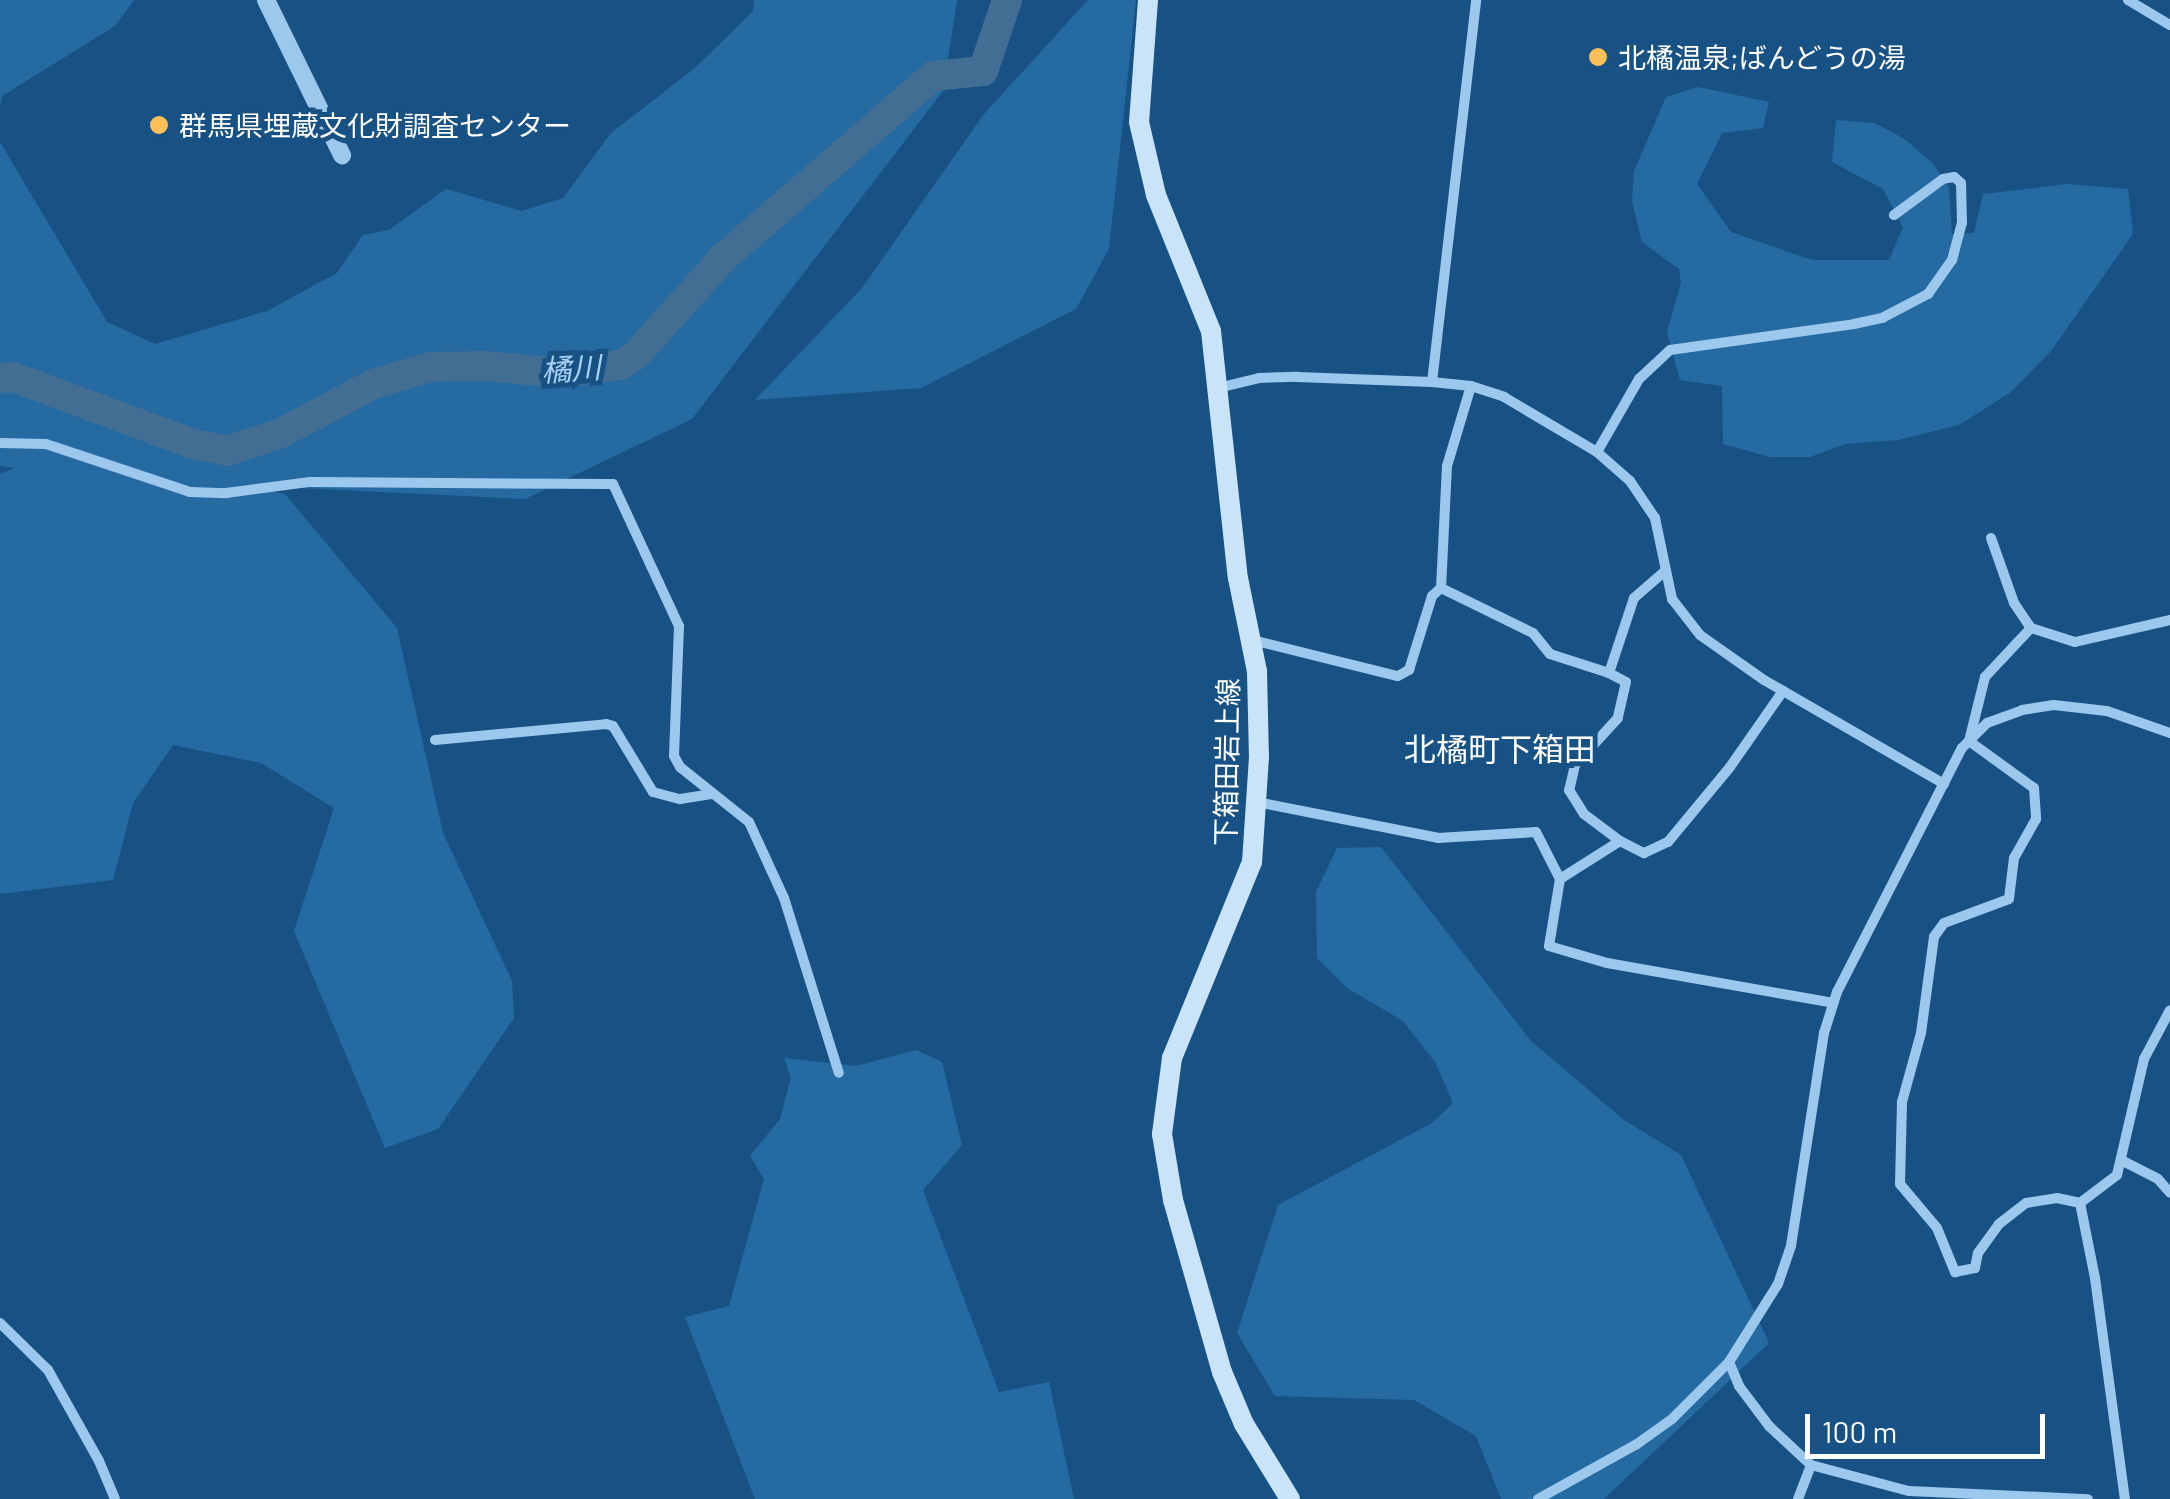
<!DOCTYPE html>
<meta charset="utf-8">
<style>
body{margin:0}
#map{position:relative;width:2170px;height:1499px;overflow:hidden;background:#185285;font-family:Barlow,"Noto Sans JP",sans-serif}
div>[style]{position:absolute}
.green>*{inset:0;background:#266aa2}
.river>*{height:30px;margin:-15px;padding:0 15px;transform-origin:15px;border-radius:15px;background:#436e94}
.minor>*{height:10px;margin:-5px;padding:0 5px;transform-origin:5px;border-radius:5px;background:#9dc8ed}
.tertiary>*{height:18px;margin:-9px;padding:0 9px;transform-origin:9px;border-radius:9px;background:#9dc8ed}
.secondary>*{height:20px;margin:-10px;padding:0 10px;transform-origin:10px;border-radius:10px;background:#c9e3f9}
.dots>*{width:28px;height:28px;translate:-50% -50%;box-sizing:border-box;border:5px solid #185285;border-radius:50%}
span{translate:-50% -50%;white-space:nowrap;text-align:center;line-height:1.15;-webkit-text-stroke:10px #185285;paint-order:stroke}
.poi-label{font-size:28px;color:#fff}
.left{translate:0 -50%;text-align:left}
.street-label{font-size:28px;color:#fff}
.water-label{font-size:30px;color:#a8d2f4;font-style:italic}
.quarter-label{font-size:32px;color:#fff}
.scale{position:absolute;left:1805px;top:1414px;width:240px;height:45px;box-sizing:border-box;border:5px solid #fff;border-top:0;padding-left:12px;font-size:30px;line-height:35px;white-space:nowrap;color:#fff;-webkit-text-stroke:8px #185285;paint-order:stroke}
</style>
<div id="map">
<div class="green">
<i style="clip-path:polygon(0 0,134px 0,115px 26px,2px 96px,0 107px)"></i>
<i style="clip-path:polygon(754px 0,957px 0,943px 91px,692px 419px,525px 499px,240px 485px,285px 494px,397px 628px,443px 833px,512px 981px,514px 1018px,438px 1129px,385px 1148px,294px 931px,334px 808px,261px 763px,173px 745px,133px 803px,113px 880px,0 894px,0 474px,14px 468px,0 466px,0 142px,107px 322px,155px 344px,267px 311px,337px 273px,363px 235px,389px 230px,446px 189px,522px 211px,563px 198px,611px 133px,695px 68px,753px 11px)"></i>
<i style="clip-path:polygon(1088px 0,1136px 0,1109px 249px,1076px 309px,921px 388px,755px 400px,862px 288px,984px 114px)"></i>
<i style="clip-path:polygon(1698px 87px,1769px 102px,1763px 128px,1722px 133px,1697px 184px,1731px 232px,1812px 260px,1889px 260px,1903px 227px,1883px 189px,1832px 162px,1836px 120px,1875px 123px,1906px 140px,1933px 164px,1949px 187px,1952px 234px,1974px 233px,1983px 194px,2067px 184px,2128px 189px,2133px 234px,2051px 351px,2011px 392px,1959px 425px,1898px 440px,1845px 444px,1810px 457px,1770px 457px,1723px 444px,1722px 386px,1680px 380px,1667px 332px,1681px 283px,1679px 269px,1642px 242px,1632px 201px,1634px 171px,1666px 97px)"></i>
<i style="clip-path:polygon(1381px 847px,1531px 1041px,1624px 1120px,1681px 1155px,1769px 1343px,1604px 1499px,1501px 1499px,1476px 1436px,1414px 1400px,1275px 1396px,1237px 1333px,1278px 1205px,1432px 1123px,1453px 1103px,1435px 1062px,1403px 1021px,1347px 988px,1317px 958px,1316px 892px,1337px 848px)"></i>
<i style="clip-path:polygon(916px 1050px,942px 1062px,962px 1145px,923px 1190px,999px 1392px,1049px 1382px,1074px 1499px,755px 1499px,685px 1317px,729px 1306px,764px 1179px,750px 1156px,780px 1119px,791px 1077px,784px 1058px,856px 1066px)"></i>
</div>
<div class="river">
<i style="left:0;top:378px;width:13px;rotate:-4deg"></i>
<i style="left:13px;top:377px;width:189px;rotate:20.4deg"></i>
<i style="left:190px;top:443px;width:38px;rotate:12deg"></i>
<i style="left:227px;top:451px;width:55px;rotate:-18.1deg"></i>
<i style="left:279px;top:434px;width:106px;rotate:-28deg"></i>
<i style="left:373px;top:384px;width:60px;rotate:-16.3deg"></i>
<i style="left:431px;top:367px;width:55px;rotate:-1deg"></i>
<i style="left:486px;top:366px;width:74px;rotate:5.4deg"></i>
<i style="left:560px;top:373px;width:61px;rotate:-7.6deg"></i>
<i style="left:620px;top:365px;width:19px;rotate:-32deg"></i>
<i style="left:636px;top:355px;width:132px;rotate:-48.1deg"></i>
<i style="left:724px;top:257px;width:276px;rotate:-40.9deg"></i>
<i style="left:933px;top:76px;width:50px;rotate:-5.7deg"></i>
<i style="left:983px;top:71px;width:75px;rotate:-71.3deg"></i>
</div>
<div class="minor">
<i style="left:2128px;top:0;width:49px;rotate:30.8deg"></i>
<i style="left:1432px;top:382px;width:385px;rotate:-83.4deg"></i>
<i style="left:1471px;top:386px;width:84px;rotate:106.7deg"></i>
<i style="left:1447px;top:466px;width:122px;rotate:92.8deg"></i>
<i style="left:1441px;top:588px;width:102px;rotate:26.1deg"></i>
<i style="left:1533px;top:633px;width:27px;rotate:51deg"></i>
<i style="left:1550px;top:654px;width:62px;rotate:17.9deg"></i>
<i style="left:1609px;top:673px;width:79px;rotate:-71.6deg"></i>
<i style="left:1634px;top:598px;width:40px;rotate:-41deg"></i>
<i style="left:1218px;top:388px;width:42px;rotate:-13.7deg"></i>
<i style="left:1259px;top:378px;width:38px;rotate:-2deg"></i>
<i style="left:1297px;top:377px;width:135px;rotate:2.1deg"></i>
<i style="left:1432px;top:382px;width:39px;rotate:6deg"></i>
<i style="left:1471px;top:386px;width:35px;rotate:18deg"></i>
<i style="left:1504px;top:397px;width:108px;rotate:30.6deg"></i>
<i style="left:1597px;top:452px;width:44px;rotate:41.3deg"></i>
<i style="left:1630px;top:481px;width:45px;rotate:56deg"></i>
<i style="left:1655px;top:518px;width:83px;rotate:78.1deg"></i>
<i style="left:1672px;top:599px;width:46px;rotate:52.1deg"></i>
<i style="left:1700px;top:635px;width:78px;rotate:35.1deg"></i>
<i style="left:1764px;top:680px;width:208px;rotate:30deg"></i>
<i style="left:0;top:443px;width:46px;rotate:1.2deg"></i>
<i style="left:46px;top:444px;width:152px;rotate:18.4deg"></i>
<i style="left:190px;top:492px;width:36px;rotate:2deg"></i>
<i style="left:226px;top:493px;width:85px;rotate:-7.5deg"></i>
<i style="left:310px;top:482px;width:303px;rotate:0.4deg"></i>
<i style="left:613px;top:484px;width:157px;rotate:65.1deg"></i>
<i style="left:679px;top:626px;width:130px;rotate:92.2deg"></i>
<i style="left:674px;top:756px;width:13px;rotate:61deg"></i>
<i style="left:680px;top:767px;width:88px;rotate:38.6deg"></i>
<i style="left:749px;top:822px;width:84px;rotate:65.3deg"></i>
<i style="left:784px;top:898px;width:183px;rotate:72.6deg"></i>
<i style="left:1597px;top:452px;width:84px;rotate:-60.1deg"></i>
<i style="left:1639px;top:379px;width:42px;rotate:-43.1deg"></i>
<i style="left:1670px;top:350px;width:186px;rotate:-8deg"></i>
<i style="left:1854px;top:324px;width:29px;rotate:-12deg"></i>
<i style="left:1882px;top:318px;width:52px;rotate:-27.6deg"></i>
<i style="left:1928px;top:294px;width:42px;rotate:-54.8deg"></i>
<i style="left:1952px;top:260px;width:38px;rotate:-75deg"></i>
<i style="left:1962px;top:223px;width:40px;rotate:-91.4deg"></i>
<i style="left:1961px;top:183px;width:9px;rotate:-139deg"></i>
<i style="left:1954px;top:177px;width:11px;rotate:170deg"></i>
<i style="left:1943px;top:179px;width:61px;rotate:143.7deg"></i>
<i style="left:1991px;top:538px;width:69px;rotate:70.5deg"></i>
<i style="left:2014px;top:603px;width:30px;rotate:56deg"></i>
<i style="left:2031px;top:628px;width:46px;rotate:17.7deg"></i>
<i style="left:2075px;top:642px;width:98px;rotate:-13deg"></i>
<i style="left:2031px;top:628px;width:67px;rotate:133.2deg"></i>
<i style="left:1985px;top:677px;width:66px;rotate:104deg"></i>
<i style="left:1969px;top:741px;width:80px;rotate:35.9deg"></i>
<i style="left:2034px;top:788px;width:31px;rotate:86deg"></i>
<i style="left:2036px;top:819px;width:45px;rotate:119.4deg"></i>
<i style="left:2014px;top:858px;width:41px;rotate:97deg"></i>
<i style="left:2009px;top:899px;width:69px;rotate:159.7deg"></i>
<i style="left:1944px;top:923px;width:17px;rotate:126deg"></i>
<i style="left:1934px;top:937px;width:97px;rotate:97.7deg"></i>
<i style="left:1921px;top:1033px;width:72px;rotate:105.4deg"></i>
<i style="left:1902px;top:1102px;width:82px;rotate:91.4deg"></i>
<i style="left:1900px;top:1184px;width:57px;rotate:49.9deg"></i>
<i style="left:1937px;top:1228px;width:48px;rotate:67.8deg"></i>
<i style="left:1955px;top:1272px;width:20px;rotate:-11deg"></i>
<i style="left:1975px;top:1268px;width:15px;rotate:-79deg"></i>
<i style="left:1978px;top:1253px;width:36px;rotate:-54deg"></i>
<i style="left:1999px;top:1224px;width:34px;rotate:-38deg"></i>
<i style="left:2026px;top:1203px;width:31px;rotate:-9deg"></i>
<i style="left:2057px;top:1198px;width:24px;rotate:12deg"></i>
<i style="left:2080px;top:1203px;width:46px;rotate:-37.1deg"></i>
<i style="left:2117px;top:1175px;width:119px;rotate:-76.9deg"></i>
<i style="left:2144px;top:1059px;width:55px;rotate:-62deg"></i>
<i style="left:1252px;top:640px;width:150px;rotate:13.9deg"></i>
<i style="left:1398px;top:676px;width:13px;rotate:-29deg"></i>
<i style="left:1409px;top:670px;width:77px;rotate:-72.7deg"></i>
<i style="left:1432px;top:596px;width:12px;rotate:-42deg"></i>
<i style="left:1609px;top:673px;width:19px;rotate:28deg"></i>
<i style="left:1626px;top:682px;width:37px;rotate:103deg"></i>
<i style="left:1618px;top:718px;width:64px;rotate:132.5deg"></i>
<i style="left:1575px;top:765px;width:26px;rotate:103deg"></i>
<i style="left:1569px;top:790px;width:28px;rotate:58deg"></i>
<i style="left:1584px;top:814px;width:45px;rotate:36.9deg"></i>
<i style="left:435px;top:740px;width:172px;rotate:-5.3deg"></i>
<i style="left:606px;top:724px;width:7px;rotate:16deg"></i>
<i style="left:613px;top:726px;width:77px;rotate:58.8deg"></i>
<i style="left:653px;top:792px;width:28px;rotate:15deg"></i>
<i style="left:680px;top:799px;width:33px;rotate:-9deg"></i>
<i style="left:1262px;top:803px;width:179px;rotate:11.2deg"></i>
<i style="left:1438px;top:838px;width:98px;rotate:-3.5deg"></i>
<i style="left:1536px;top:832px;width:53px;rotate:62.9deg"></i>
<i style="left:1560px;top:879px;width:68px;rotate:99.3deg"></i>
<i style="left:1549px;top:946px;width:60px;rotate:16.3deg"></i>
<i style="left:1607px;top:963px;width:230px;rotate:10deg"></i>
<i style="left:1560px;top:879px;width:71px;rotate:-32.3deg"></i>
<i style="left:1620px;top:841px;width:27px;rotate:27deg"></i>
<i style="left:1644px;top:853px;width:26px;rotate:-25deg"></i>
<i style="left:1668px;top:842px;width:97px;rotate:-50.4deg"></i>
<i style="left:1730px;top:767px;width:93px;rotate:-55.1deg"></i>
<i style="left:2123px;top:1161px;width:39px;rotate:27deg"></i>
<i style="left:2158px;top:1179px;width:18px;rotate:49deg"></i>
<i style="left:2080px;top:1203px;width:76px;rotate:78.7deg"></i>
<i style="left:2095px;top:1278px;width:223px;rotate:82.3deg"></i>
<i style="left:0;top:1323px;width:67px;rotate:44.4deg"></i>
<i style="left:48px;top:1370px;width:104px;rotate:60.7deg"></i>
<i style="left:99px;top:1461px;width:41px;rotate:67.2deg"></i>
<i style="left:1729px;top:1362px;width:26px;rotate:67deg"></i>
<i style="left:1739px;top:1386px;width:50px;rotate:53.1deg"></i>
<i style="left:1769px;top:1426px;width:57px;rotate:42.9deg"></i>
<i style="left:1811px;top:1465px;width:101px;rotate:14.9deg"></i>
<i style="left:1909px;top:1491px;width:179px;rotate:2.6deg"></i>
<i style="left:1538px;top:1499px;width:113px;rotate:-29.1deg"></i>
<i style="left:1637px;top:1444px;width:43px;rotate:-35.5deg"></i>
<i style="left:1672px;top:1419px;width:81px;rotate:-45deg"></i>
<i style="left:1729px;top:1362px;width:92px;rotate:-57.9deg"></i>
<i style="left:1778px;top:1284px;width:40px;rotate:-71.1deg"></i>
<i style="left:1791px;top:1246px;width:216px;rotate:-81.2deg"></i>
<i style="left:1824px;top:1033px;width:43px;rotate:-72.4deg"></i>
<i style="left:1837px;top:992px;width:274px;rotate:-62.9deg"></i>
<i style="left:1962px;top:748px;width:35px;rotate:-45deg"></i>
<i style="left:1987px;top:723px;width:37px;rotate:-20deg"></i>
<i style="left:2022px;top:710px;width:32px;rotate:-9deg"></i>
<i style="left:2054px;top:705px;width:53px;rotate:6.5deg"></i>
<i style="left:2107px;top:711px;width:67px;rotate:19.2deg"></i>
<i style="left:1798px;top:1499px;width:36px;rotate:-69deg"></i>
</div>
<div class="tertiary">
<i style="left:266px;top:0;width:173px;rotate:63.9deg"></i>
</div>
<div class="secondary">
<i style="left:1148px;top:0;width:122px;rotate:94.2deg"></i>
<i style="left:1139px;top:122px;width:75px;rotate:76.9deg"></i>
<i style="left:1156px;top:195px;width:147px;rotate:68deg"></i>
<i style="left:1211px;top:331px;width:248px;rotate:83.8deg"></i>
<i style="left:1238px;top:578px;width:95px;rotate:78.5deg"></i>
<i style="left:1257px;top:671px;width:86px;rotate:88.7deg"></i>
<i style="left:1259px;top:757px;width:105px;rotate:93.8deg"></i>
<i style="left:1252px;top:862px;width:212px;rotate:112.2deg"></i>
<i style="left:1172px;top:1058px;width:77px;rotate:97.5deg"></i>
<i style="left:1162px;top:1134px;width:67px;rotate:80.5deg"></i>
<i style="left:1173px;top:1200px;width:179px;rotate:74.1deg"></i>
<i style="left:1222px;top:1372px;width:56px;rotate:67.1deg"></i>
<i style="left:1244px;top:1424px;width:88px;rotate:58.5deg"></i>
</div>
<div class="dots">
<i style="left:1598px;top:57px;background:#ffbf58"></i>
<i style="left:159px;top:125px;background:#ffbf58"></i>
</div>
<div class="poi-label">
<span class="left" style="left:1618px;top:57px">北橘温泉;ばんどうの湯</span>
<span class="left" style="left:179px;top:125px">群馬県埋蔵文化財調査センター</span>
</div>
<div class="street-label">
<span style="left:1226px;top:762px;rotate:-89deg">下箱田岩上線</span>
</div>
<div class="water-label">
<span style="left:571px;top:368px;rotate:-4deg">橘川</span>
</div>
<div class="quarter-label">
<span style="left:1500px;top:748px">北橘町下箱田</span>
</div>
<div class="scale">100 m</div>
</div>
